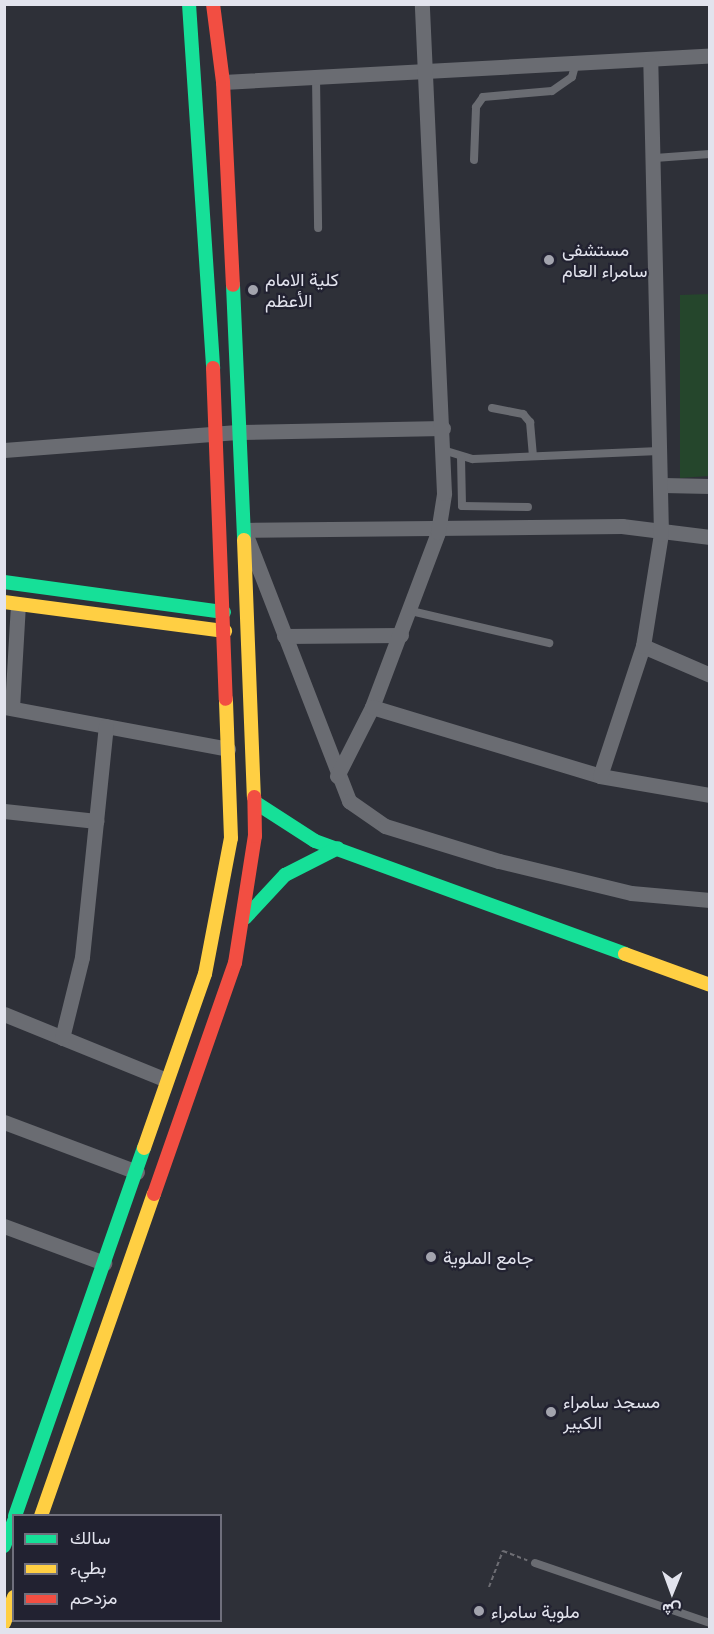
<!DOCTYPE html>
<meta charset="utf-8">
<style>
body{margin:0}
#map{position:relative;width:714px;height:1634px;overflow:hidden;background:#2e3038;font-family:"Noto Serif",Vazirmatn,serif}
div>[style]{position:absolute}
.green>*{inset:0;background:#25462c}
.path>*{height:2px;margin-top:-1px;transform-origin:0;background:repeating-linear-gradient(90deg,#6e6e74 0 4.5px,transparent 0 7.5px)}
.lane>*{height:8px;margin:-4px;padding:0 4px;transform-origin:4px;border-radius:4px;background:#6a6c72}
.street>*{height:15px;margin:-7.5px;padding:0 7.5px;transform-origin:7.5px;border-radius:7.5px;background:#6a6c72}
.fast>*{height:14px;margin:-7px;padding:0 7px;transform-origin:7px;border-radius:7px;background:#16e098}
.slow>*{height:14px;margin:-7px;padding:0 7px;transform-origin:7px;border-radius:7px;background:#ffcf43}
.jam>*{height:14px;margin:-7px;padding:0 7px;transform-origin:7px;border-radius:7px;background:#f24e42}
.dots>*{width:16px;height:16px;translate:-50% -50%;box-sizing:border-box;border:3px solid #222231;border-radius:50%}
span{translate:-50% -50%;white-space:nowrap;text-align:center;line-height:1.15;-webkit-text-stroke:4.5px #222231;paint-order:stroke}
.poi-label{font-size:18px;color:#e2e3ed}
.left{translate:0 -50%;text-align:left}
.frame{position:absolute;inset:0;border:6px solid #e2e3ed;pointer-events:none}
.legend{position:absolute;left:12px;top:1514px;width:210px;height:108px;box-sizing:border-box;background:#222231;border:2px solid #6f6f7c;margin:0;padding:8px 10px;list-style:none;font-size:18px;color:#e2e3ed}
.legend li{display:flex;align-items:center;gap:12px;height:30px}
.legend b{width:30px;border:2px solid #6f6f7c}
.north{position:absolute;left:642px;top:1562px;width:60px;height:60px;-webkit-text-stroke:4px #222231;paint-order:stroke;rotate:181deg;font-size:16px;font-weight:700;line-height:24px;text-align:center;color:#e2e3ed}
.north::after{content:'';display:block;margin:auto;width:21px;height:27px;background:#e2e3ed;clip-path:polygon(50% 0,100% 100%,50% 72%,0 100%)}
</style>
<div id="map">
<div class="green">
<i style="clip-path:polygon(709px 294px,709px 476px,680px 478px,680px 295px)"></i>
</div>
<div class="path">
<i style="left:489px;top:1587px;width:39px;rotate:-69deg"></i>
<i style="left:503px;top:1551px;width:26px;rotate:21deg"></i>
</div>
<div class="lane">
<i style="left:316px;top:77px;width:151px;rotate:89.2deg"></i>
<i style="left:655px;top:158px;width:55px;rotate:-4.2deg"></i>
<i style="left:474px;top:160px;width:53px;rotate:-87.8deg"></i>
<i style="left:476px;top:107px;width:12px;rotate:-55deg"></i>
<i style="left:483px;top:97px;width:69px;rotate:-5deg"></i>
<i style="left:552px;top:91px;width:24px;rotate:-35deg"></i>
<i style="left:572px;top:77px;width:11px;rotate:-75deg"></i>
<i style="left:492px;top:408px;width:32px;rotate:11deg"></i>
<i style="left:523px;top:414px;width:11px;rotate:49deg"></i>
<i style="left:530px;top:422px;width:34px;rotate:85deg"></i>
<i style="left:443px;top:450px;width:31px;rotate:17deg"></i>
<i style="left:473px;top:459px;width:186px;rotate:-2.5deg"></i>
<i style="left:461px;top:457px;width:49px;rotate:88.8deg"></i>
<i style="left:462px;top:506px;width:66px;rotate:0.9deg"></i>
<i style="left:411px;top:611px;width:142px;rotate:13.1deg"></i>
<i style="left:535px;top:1563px;width:185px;rotate:18.9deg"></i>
</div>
<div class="street">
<i style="left:223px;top:82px;width:488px;rotate:-3.1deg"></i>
<i style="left:4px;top:450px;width:237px;rotate:-4.4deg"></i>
<i style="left:240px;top:432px;width:203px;rotate:-1.1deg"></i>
<i style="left:663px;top:485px;width:47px;rotate:1.2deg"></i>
<i style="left:710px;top:537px;width:89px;rotate:-172.9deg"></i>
<i style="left:622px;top:526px;width:378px;rotate:179.4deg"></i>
<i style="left:244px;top:530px;width:291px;rotate:68.8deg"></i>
<i style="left:349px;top:801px;width:44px;rotate:34.8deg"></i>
<i style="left:385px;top:826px;width:119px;rotate:17.1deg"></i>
<i style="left:499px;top:861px;width:136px;rotate:13.6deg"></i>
<i style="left:631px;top:893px;width:79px;rotate:5.1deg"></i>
<i style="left:284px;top:636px;width:117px;rotate:-0.5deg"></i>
<i style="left:643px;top:646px;width:73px;rotate:23.4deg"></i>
<i style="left:4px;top:707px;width:228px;rotate:10.6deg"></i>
<i style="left:372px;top:707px;width:187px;rotate:-69.3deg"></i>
<i style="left:438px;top:532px;width:39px;rotate:-81deg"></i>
<i style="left:444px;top:493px;width:489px;rotate:-92.6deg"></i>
<i style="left:12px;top:708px;width:104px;rotate:-86.7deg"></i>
<i style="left:337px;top:776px;width:77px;rotate:-63.1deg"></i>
<i style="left:372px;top:707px;width:238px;rotate:16.8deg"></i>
<i style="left:600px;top:776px;width:112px;rotate:9.8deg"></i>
<i style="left:600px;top:776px;width:137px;rotate:-71.7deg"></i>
<i style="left:643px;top:646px;width:113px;rotate:-80.9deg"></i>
<i style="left:661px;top:534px;width:472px;rotate:-91.3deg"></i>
<i style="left:4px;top:811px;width:93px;rotate:6.2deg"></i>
<i style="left:4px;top:1014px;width:173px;rotate:22.1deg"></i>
<i style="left:62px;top:1038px;width:83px;rotate:-76.1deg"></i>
<i style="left:82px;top:957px;width:232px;rotate:-84.1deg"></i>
<i style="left:4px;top:1122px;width:142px;rotate:20.6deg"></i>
<i style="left:4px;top:1226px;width:107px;rotate:20.3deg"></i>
</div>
<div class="fast">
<i style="left:189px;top:4px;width:365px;rotate:86.2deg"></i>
<i style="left:233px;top:285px;width:255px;rotate:87.5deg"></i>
<i style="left:4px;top:582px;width:222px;rotate:7.8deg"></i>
<i style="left:256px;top:803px;width:70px;rotate:32.8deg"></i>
<i style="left:315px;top:841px;width:330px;rotate:20deg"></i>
<i style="left:245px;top:918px;width:59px;rotate:-47.1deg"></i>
<i style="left:285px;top:875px;width:59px;rotate:-27deg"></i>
<i style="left:15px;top:1516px;width:390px;rotate:-70.7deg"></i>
<i style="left:4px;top:1546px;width:27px;rotate:-68deg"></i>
</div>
<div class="slow">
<i style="left:244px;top:540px;width:257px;rotate:87.8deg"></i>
<i style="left:4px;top:602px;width:223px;rotate:7.5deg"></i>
<i style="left:625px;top:954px;width:90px;rotate:20deg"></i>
<i style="left:144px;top:1148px;width:184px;rotate:-70.7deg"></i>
<i style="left:205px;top:974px;width:138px;rotate:-79.2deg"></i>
<i style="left:231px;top:838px;width:139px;rotate:-92.1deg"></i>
<i style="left:41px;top:1516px;width:341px;rotate:-70.7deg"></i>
<i style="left:4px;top:1623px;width:28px;rotate:-69deg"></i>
</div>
<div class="jam">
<i style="left:213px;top:4px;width:79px;rotate:82.7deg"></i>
<i style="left:223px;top:82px;width:203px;rotate:87.2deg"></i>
<i style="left:213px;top:368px;width:331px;rotate:87.8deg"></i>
<i style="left:154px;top:1194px;width:245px;rotate:-70.7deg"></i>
<i style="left:235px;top:963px;width:129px;rotate:-81.1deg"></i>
<i style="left:255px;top:836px;width:39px;rotate:-91deg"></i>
</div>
<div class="dots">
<i style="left:549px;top:260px;background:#a3a4ae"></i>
<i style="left:253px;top:290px;background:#a3a4ae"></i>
<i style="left:431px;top:1257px;background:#a3a4ae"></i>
<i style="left:551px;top:1412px;background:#a3a4ae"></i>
<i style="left:479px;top:1611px;background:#a3a4ae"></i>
</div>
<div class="poi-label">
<span class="left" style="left:562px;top:260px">مستشفى<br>سامراء العام</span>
<span class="left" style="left:265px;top:290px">كلية الامام<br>الأعظم</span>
<span class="left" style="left:443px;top:1257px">جامع الملوية</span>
<span class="left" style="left:563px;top:1412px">مسجد سامراء<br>الكبير</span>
<span class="left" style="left:491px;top:1611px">ملوية سامراء</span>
</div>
<div class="frame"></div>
<ul class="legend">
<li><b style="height:8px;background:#16e098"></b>سالك</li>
<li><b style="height:8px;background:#ffcf43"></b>بطيء</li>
<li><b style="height:8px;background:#f24e42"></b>مزدحم</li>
</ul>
<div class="north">ش</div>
</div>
